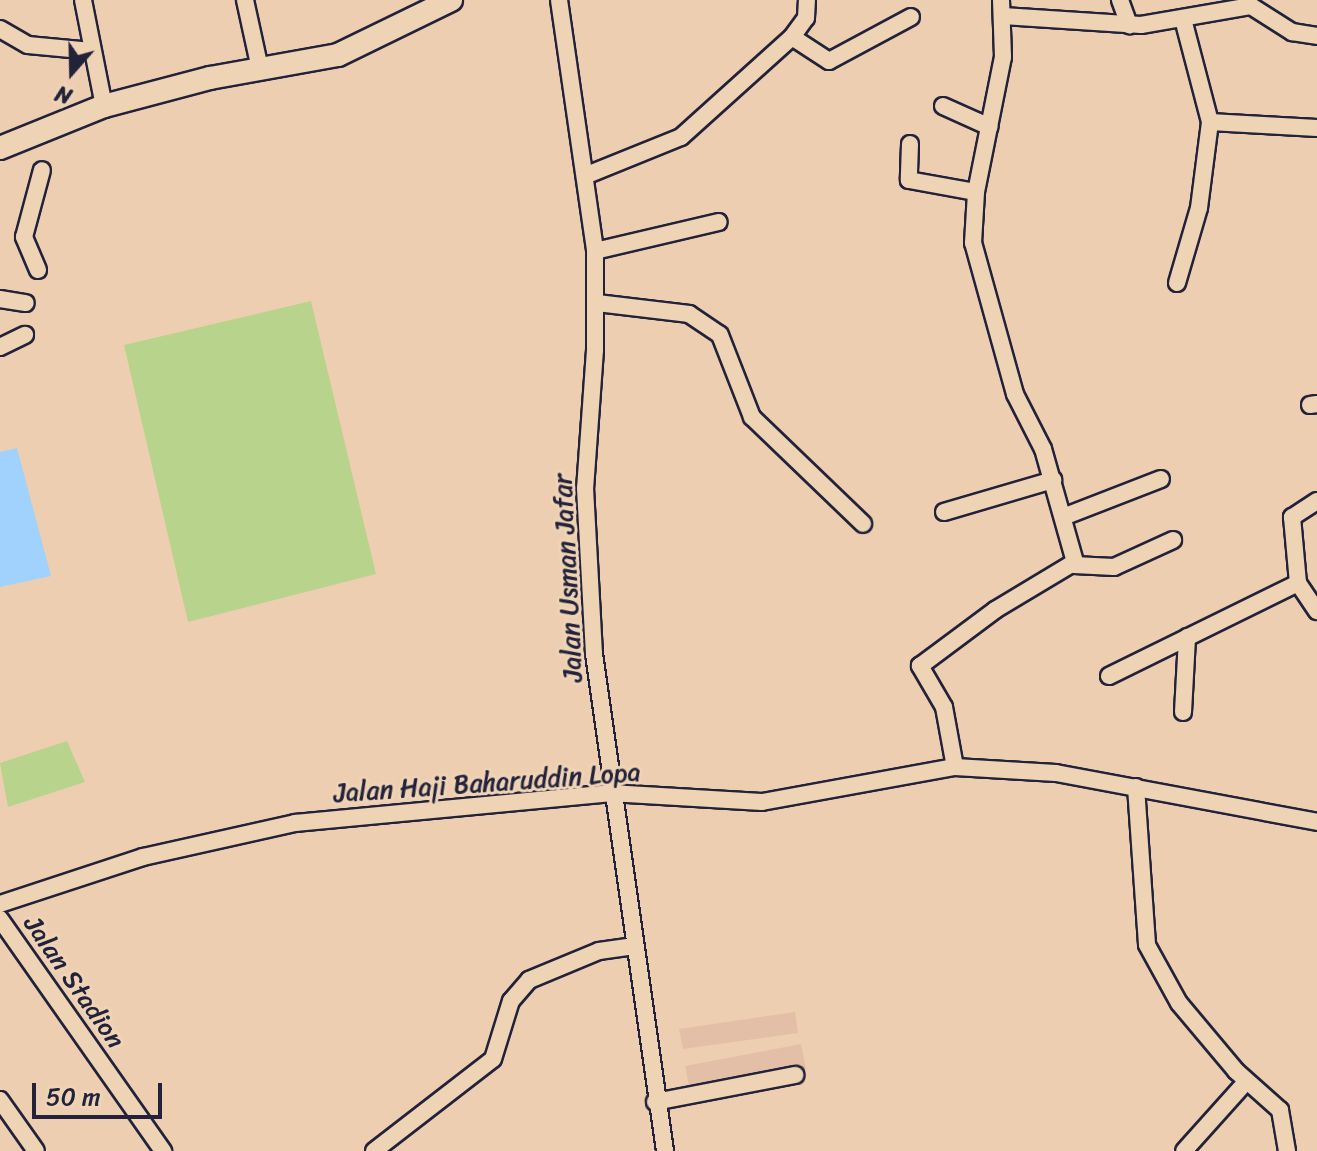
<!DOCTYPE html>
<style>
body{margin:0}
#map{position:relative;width:1317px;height:1151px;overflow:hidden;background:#eeceb1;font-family:Sriracha,sans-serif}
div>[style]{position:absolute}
.built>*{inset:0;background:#e2bfa6}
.green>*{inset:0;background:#b8d48c}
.water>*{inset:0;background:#a0d2fd}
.roads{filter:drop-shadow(2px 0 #22223b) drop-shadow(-2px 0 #22223b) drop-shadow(0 2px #22223b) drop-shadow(0 -2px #22223b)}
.street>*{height:16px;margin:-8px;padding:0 8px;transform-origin:8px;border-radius:8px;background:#eed3b5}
.secondary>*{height:22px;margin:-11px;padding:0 11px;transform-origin:11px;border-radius:11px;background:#eed3b5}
span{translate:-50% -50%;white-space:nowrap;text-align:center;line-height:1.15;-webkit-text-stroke:6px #eed3b5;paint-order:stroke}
.street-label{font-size:26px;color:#22223b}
.north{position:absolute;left:32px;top:32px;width:80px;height:80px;-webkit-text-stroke:6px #eed3b5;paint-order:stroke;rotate:200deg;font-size:22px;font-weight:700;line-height:32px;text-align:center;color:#22223b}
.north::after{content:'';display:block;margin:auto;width:28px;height:36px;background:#22223b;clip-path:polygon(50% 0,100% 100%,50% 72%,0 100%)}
.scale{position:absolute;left:32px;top:1083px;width:130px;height:36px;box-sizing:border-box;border:4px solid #22223b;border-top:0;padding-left:10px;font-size:24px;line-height:28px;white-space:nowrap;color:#22223b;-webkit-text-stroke:6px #eed3b5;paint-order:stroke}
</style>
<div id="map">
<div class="built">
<i style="clip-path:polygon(795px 1012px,798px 1033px,683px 1049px,679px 1029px)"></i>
<i style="clip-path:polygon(801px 1044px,806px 1069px,690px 1091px,685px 1066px)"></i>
</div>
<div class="green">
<i style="clip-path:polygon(311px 301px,376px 574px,188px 622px,124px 345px)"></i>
<i style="clip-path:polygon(67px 741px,85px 782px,8px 807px,0 763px)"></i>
</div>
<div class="water">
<i style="clip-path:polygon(17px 448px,51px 576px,0 587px,0 452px)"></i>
</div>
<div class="roads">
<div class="street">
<i style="left:83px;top:0;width:108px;rotate:78.8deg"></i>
<i style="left:245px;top:0;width:71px;rotate:77.7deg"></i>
<i style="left:559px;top:0;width:254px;rotate:81.8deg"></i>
<i style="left:595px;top:251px;width:99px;rotate:90deg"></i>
<i style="left:595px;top:350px;width:138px;rotate:94.1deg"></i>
<i style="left:585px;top:488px;width:166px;rotate:86.9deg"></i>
<i style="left:594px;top:654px;width:502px;rotate:81.87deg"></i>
<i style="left:1120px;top:0;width:27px;rotate:70deg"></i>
<i style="left:1003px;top:16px;width:138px;rotate:3.7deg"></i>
<i style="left:1141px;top:25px;width:112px;rotate:-9.8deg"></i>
<i style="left:1251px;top:6px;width:49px;rotate:32.4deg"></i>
<i style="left:1292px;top:32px;width:25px;rotate:9deg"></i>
<i style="left:1183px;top:19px;width:106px;rotate:75.3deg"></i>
<i style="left:1210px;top:122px;width:107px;rotate:3.2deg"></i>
<i style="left:0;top:29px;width:32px;rotate:30deg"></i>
<i style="left:28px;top:45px;width:64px;rotate:5.4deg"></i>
<i style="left:792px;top:37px;width:44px;rotate:33deg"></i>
<i style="left:829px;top:61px;width:93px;rotate:-28.2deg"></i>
<i style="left:943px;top:106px;width:51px;rotate:24.1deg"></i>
<i style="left:910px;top:144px;width:36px;rotate:92deg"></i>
<i style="left:909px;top:180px;width:68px;rotate:10.2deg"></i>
<i style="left:587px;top:175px;width:101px;rotate:-22deg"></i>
<i style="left:681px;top:137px;width:149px;rotate:-42deg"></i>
<i style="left:792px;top:37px;width:24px;rotate:-54deg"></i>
<i style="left:806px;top:18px;width:18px;rotate:-87deg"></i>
<i style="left:595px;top:251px;width:127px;rotate:-13.2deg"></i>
<i style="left:38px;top:270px;width:36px;rotate:-113deg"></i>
<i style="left:24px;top:237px;width:69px;rotate:-75deg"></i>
<i style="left:1177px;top:283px;width:78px;rotate:-73.7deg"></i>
<i style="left:1199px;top:208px;width:87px;rotate:-82.7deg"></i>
<i style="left:0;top:299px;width:26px;rotate:9deg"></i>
<i style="left:597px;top:303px;width:93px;rotate:6.8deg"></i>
<i style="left:689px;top:314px;width:37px;rotate:34deg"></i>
<i style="left:720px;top:335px;width:88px;rotate:68.7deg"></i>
<i style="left:752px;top:417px;width:154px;rotate:43.9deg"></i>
<i style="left:0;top:347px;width:28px;rotate:-26deg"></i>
<i style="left:1310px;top:405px;width:7px;rotate:-8deg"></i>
<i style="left:1317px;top:501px;width:30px;rotate:147deg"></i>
<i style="left:1292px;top:517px;width:66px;rotate:84.8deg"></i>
<i style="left:1298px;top:583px;width:34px;rotate:56deg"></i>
<i style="left:944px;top:512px;width:114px;rotate:-16.4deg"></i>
<i style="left:1063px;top:517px;width:105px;rotate:-21.2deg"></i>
<i style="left:1074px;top:565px;width:40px;rotate:2.9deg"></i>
<i style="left:1114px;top:567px;width:65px;rotate:-24.6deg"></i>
<i style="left:1109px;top:676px;width:211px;rotate:-26.2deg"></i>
<i style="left:1183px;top:712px;width:75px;rotate:-86.9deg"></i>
<i style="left:955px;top:767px;width:61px;rotate:-100.4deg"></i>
<i style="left:944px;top:707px;width:48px;rotate:-120.3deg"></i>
<i style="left:920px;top:666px;width:94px;rotate:-36.7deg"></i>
<i style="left:995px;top:610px;width:93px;rotate:-31deg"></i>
<i style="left:1075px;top:562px;width:117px;rotate:-105.8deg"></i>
<i style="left:1043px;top:449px;width:62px;rotate:-117deg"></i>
<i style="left:1015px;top:394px;width:157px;rotate:-105.5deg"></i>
<i style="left:973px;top:243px;width:51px;rotate:-86.6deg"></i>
<i style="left:976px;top:192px;width:138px;rotate:-78.7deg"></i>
<i style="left:1003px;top:57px;width:57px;rotate:-92deg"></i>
<i style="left:1136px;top:787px;width:158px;rotate:86deg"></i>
<i style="left:1147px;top:945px;width:66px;rotate:61.1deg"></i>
<i style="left:1179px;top:1003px;width:89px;rotate:50deg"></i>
<i style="left:1236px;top:1071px;width:59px;rotate:41.6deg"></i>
<i style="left:1280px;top:1110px;width:42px;rotate:80.3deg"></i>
<i style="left:0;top:904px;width:151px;rotate:-18.2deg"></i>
<i style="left:143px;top:857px;width:156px;rotate:-12.6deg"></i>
<i style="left:295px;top:823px;width:316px;rotate:-5.4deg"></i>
<i style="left:610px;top:793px;width:152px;rotate:3.4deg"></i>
<i style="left:762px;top:802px;width:196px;rotate:-10.3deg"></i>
<i style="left:955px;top:767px;width:101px;rotate:3.4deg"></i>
<i style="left:1056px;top:773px;width:266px;rotate:10.6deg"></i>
<i style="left:0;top:919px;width:284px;rotate:54.9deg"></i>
<i style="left:0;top:1100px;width:62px;rotate:54.8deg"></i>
<i style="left:655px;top:1102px;width:143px;rotate:-10.9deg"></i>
<i style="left:374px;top:1151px;width:150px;rotate:-37.7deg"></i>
<i style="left:493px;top:1059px;width:61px;rotate:-72.8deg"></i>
<i style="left:511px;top:1001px;width:28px;rotate:-49deg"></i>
<i style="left:529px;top:980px;width:76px;rotate:-22.5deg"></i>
<i style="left:599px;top:951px;width:34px;rotate:-8deg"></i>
<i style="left:1184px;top:1151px;width:93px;rotate:-48.1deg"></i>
</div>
<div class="secondary">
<i style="left:0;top:148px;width:112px;rotate:-22deg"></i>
<i style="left:104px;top:106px;width:110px;rotate:-14.8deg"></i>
<i style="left:210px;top:78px;width:130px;rotate:-10.2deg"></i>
<i style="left:338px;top:55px;width:126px;rotate:-26deg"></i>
</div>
</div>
<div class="street-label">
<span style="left:568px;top:578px;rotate:-93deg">Jalan Usman Jafar</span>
<span style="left:487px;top:783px;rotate:-4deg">Jalan Haji Baharuddin Lopa</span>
<span style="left:74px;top:982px;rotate:55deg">Jalan Stadion</span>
</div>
<div class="north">N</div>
<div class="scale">50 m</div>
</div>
